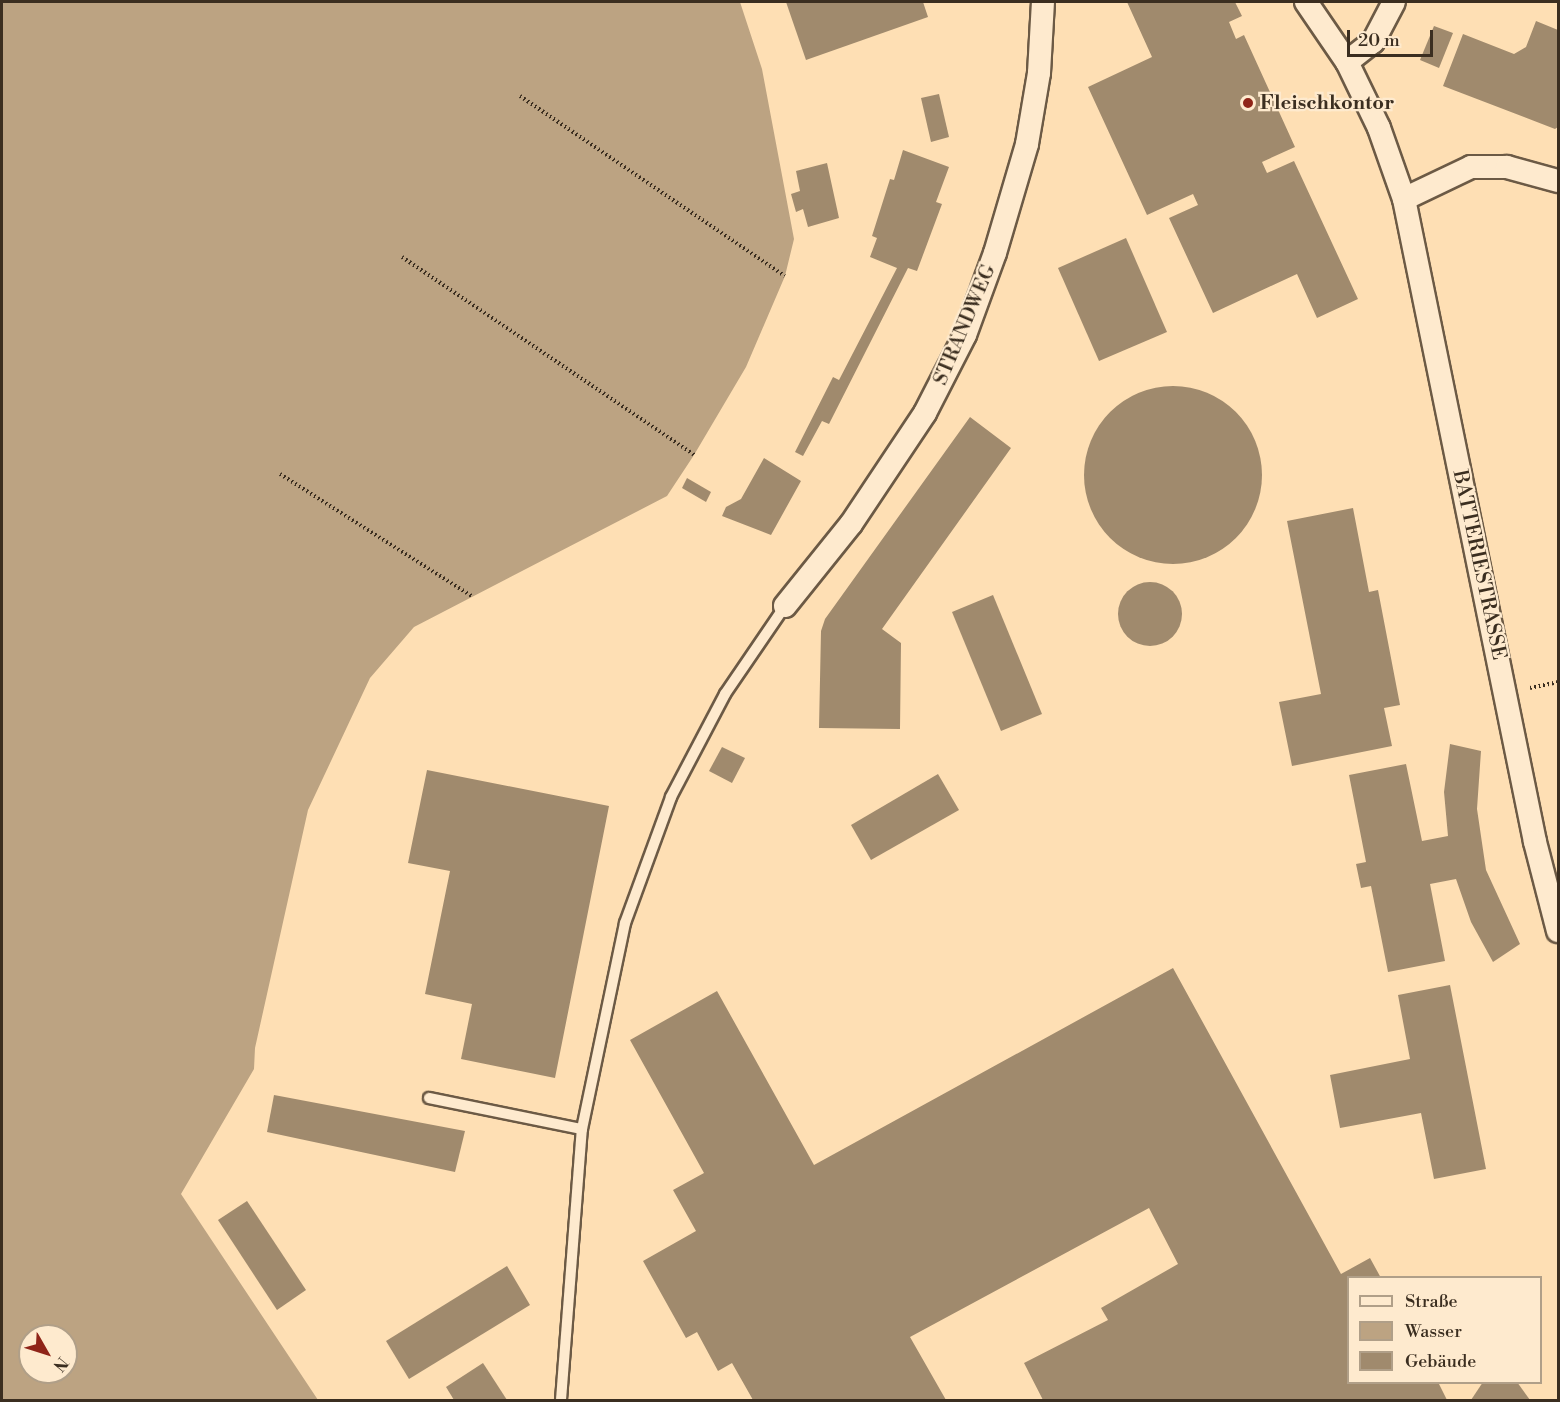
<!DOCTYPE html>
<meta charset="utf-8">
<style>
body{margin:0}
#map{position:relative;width:1560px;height:1402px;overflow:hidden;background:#fedfb4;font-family:"Libre Bodoni",serif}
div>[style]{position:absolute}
.water>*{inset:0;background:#bca382}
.building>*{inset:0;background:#a08a6d}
.round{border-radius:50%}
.path>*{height:4px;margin-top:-2px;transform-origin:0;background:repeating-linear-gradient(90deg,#3b2e20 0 1.5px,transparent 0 4.5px)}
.roads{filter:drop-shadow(2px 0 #6c5a45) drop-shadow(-2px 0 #6c5a45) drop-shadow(0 2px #6c5a45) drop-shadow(0 -2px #6c5a45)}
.service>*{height:10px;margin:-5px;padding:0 5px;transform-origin:5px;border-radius:5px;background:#feeace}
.minor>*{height:22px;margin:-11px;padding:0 11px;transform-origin:11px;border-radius:11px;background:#feeace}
.dots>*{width:16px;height:16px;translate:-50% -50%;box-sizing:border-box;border:3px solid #feeace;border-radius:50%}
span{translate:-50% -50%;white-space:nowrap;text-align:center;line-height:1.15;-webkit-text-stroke:4.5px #feeace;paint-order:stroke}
.poi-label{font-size:20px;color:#3b2e20;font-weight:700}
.left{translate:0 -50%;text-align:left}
.street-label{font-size:20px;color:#3b2e20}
.frame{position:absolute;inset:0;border:3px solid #3b2e20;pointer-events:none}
.legend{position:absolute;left:1347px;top:1276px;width:195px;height:108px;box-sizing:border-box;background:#feeace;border:2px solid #b09f88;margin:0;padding:8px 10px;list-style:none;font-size:18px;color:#3b2e20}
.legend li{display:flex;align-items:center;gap:12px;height:30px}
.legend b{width:30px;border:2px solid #b09f88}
.north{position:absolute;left:18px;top:1324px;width:60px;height:60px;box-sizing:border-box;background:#feeace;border:2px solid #b09f88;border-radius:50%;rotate:129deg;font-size:16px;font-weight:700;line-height:24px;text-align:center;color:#3b2e20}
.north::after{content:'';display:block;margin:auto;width:21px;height:27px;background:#8f2418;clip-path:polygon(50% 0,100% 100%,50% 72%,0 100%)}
.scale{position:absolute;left:1347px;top:30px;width:86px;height:27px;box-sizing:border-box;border:3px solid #3b2e20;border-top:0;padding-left:8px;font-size:18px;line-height:21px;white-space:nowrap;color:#3b2e20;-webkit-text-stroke:4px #feeace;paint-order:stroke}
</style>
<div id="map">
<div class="water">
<i style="clip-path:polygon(evenodd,2px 2px,740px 2px,762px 69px,794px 239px,785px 276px,746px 367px,694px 455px,667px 496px,414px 627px,370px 678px,308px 810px,255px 1048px,254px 1069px,181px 1194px,318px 1400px,2px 1400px,2px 2px,30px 1336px,66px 1336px,66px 1372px,30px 1372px,30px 1336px)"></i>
</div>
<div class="building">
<i style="clip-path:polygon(786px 2px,923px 2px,928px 17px,806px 60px)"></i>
<i style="clip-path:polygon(1127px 2px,1235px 2px,1242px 16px,1229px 22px,1236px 39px,1244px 35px,1295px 147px,1262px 162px,1267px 173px,1294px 161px,1358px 299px,1317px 318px,1297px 274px,1213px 313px,1169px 218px,1198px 205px,1193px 194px,1147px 215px,1088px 87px,1152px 57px)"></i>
<i style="clip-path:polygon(1536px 21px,1558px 30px,1558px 127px,1555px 129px,1443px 86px,1463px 34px,1514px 54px,1526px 47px)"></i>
<i style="clip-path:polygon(1434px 26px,1453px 33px,1439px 68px,1420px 60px)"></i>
<i style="clip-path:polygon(939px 94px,949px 137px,931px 142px,921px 98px)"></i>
<i style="clip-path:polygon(903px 150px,949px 167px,936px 202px,942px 204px,917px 271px,908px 268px,829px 424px,822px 421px,803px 456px,795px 452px,833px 377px,839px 380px,897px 268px,870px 257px,877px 238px,872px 236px,890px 179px,894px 180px)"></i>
<i style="clip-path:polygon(827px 163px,839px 218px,808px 227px,803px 209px,796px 212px,791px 194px,800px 191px,796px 171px)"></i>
<i style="clip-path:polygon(1126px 238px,1167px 332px,1099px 361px,1058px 268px)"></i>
<i class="round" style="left:1084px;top:386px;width:178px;height:178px"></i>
<i style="clip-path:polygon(970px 417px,1011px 448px,882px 629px,901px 643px,900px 729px,819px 728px,821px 631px,825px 619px)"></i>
<i style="clip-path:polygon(764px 458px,801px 481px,771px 535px,722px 516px,726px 507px,741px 499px)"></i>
<i style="clip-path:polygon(687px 478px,711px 492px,706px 502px,682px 488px)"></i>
<i style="clip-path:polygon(1353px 508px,1369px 592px,1378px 590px,1400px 705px,1384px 708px,1392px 746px,1292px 766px,1279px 702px,1321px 694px,1287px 521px)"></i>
<i class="round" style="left:1118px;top:582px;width:64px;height:64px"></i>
<i style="clip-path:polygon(993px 595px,1042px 714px,1001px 731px,952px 612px)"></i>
<i style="clip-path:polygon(1450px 744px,1481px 751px,1477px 809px,1486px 870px,1520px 944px,1493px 962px,1471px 922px,1456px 879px,1430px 884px,1445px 961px,1388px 972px,1371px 886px,1361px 888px,1356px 864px,1366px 862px,1349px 775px,1406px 764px,1422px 841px,1448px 836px,1444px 792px)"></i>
<i style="clip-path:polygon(722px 747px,745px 758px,732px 783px,709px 771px)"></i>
<i style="clip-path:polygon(427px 770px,609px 806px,555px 1078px,461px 1059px,472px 1004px,425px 994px,450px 871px,408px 863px)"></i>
<i style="clip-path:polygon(938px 774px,959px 810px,871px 860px,851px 825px)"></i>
<i style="clip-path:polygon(1173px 968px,1341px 1274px,1370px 1258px,1381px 1278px,1348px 1278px,1348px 1382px,1438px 1382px,1447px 1400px,1043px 1400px,1024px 1363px,1108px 1320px,1101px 1308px,1178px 1264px,1149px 1208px,910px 1337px,946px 1400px,753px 1400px,732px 1363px,718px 1371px,697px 1332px,686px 1338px,643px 1261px,696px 1231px,673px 1190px,704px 1173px,630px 1040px,717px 991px,814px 1165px)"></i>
<i style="clip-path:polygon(1450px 985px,1486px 1169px,1434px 1179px,1421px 1113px,1340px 1128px,1330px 1075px,1410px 1059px,1398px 995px)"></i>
<i style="clip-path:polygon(274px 1095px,465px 1131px,455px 1172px,267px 1132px)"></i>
<i style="clip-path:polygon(247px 1201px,306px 1290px,277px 1310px,218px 1220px)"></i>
<i style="clip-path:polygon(507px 1266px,530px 1305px,409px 1379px,386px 1341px)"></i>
<i style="clip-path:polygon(483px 1363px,507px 1400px,454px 1400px,446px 1387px)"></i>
<i style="clip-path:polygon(1483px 1382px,1517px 1382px,1530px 1400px,1471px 1400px)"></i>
</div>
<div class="path">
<i style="left:520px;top:96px;width:320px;rotate:34.2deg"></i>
<i style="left:402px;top:257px;width:353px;rotate:34.1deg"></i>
<i style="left:280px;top:474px;width:229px;rotate:32.5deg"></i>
<i style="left:1530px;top:688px;width:29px;rotate:-12deg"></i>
</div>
<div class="roads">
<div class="service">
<i style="left:429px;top:1098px;width:156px;rotate:11.5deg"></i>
<i style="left:561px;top:1400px;width:272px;rotate:-85.6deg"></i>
<i style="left:582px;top:1129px;width:210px;rotate:-78.2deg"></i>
<i style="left:625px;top:923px;width:134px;rotate:-69.9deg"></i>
<i style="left:671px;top:797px;width:116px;rotate:-62.3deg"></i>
<i style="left:725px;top:694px;width:107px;rotate:-55.7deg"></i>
</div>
<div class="minor">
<i style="left:1306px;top:2px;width:73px;rotate:55.7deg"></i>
<i style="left:1347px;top:62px;width:73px;rotate:64.1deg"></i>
<i style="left:1379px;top:128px;width:75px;rotate:70.6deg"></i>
<i style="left:1404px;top:199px;width:656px;rotate:78.48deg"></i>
<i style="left:1535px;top:842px;width:92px;rotate:75.5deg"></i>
<i style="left:1347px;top:62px;width:33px;rotate:-38deg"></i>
<i style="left:1373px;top:42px;width:45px;rotate:-62.3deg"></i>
<i style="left:1404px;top:199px;width:74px;rotate:-25.5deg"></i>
<i style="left:1471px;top:167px;width:36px"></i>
<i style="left:1507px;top:167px;width:53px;rotate:15.4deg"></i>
<i style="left:785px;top:606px;width:105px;rotate:-51.2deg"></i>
<i style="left:851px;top:524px;width:133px;rotate:-56.3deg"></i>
<i style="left:925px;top:413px;width:88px;rotate:-62.9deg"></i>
<i style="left:965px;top:335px;width:87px;rotate:-69.9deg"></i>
<i style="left:995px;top:253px;width:114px;rotate:-73.6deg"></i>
<i style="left:1027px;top:144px;width:72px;rotate:-80.4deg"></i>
<i style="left:1039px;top:73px;width:71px;rotate:-86.8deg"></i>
</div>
</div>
<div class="dots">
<i style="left:1248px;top:103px;background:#8f2418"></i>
</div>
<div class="poi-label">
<span class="left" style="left:1260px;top:103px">Fleischkontor</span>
</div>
<div class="street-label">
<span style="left:965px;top:325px;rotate:-67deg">STRANDWEG</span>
<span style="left:1479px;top:565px;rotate:78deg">BATTERIESTRASSE</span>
</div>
<div class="frame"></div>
<ul class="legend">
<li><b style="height:8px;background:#feeace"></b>Straße</li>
<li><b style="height:16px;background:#bca382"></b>Wasser</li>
<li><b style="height:16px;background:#a08a6d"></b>Gebäude</li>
</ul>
<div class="north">N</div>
<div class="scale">20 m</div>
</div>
